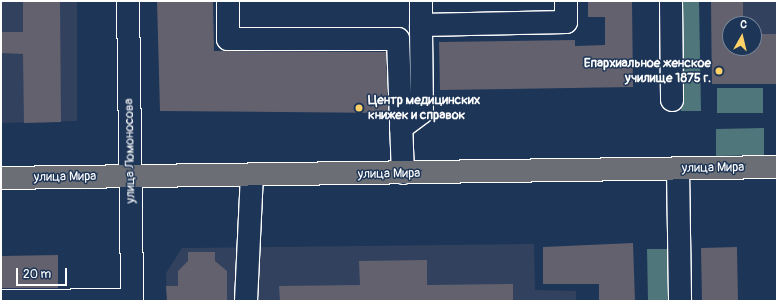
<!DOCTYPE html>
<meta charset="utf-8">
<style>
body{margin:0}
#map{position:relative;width:778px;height:302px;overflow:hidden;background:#1d3557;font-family:Pangolin,sans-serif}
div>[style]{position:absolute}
.built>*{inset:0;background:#32425e}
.green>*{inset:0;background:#4f767a}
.building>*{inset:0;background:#63616e}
.roads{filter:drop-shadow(1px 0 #fff) drop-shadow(-1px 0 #fff) drop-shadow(0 1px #fff) drop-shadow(0 -1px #fff)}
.minor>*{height:22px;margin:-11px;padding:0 11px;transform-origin:11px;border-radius:11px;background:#1d3557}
.major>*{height:22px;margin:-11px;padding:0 11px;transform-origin:11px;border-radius:11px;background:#6b6f75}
.dots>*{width:11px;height:11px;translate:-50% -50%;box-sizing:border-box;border:2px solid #1d3557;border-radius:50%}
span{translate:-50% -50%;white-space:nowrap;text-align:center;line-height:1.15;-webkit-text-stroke:3px #1d3557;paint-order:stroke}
.poi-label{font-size:13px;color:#fff;font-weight:700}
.right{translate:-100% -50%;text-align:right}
.left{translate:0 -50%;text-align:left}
.street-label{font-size:13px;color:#fff}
.frame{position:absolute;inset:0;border:2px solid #fff;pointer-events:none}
.north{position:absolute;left:722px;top:16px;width:40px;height:40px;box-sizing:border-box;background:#1d3557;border:1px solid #77869a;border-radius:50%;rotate:8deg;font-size:11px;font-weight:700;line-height:16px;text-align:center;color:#fff}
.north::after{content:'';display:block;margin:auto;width:14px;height:18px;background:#ffd166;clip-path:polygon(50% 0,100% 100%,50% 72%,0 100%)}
.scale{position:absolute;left:16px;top:268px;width:51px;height:18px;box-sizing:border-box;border:2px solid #fff;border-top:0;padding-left:5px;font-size:12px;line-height:14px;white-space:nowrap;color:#fff;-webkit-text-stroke:3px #1d3557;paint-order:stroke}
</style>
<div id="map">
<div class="built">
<i style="clip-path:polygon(1px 1px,77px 1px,77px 121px,1px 123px)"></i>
<i style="clip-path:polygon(evenodd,711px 1px,777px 1px,777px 83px,712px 84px,711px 1px,730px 24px,754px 24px,754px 48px,730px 48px,730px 24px)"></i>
<i style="clip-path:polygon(534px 244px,535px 290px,576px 291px,576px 301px,167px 301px,166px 273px,182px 248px)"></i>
</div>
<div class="green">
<i style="clip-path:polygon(680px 1px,699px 1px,701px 111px,681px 111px)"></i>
<i style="clip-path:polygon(717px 88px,763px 88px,763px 113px,717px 113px)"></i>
<i style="clip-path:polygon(764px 128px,764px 155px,716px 156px,716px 129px)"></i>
<i style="clip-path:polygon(647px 249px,670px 249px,672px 301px,648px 301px)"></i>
</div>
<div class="building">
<i style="clip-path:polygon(23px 1px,60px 1px,61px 122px,24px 123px,23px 54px,1px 53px,1px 32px,23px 32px)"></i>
<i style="clip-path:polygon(157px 1px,213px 1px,214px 51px,386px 52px,388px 113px,160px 111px)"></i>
<i style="clip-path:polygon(588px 1px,632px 1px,633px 87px,440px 90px,439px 42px,575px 40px,575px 46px,605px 45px,605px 17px,588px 17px)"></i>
<i style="clip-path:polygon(711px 1px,743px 1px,743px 24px,730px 24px,730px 48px,754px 48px,754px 34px,777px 34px,777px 84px,712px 84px)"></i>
<i style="clip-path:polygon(633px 243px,635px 301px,599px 301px,599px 284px,543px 284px,543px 247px)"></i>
<i style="clip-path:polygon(737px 247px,738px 301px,702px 301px,701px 248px)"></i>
<i style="clip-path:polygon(188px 252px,215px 252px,215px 261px,227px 271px,227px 301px,167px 301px,166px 286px,178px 286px,178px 271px,188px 261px)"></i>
<i style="clip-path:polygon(58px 255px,58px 288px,1px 288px,1px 256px)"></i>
<i style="clip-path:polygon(427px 260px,427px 285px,513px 284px,513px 301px,280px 301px,279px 286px,360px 285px,359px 261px)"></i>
</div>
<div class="roads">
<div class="minor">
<i style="left:128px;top:1px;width:300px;rotate:89.2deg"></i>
<i style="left:228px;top:1px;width:38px;rotate:90deg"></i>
<i style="left:228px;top:39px;width:170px"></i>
<i style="left:398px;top:39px;width:134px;rotate:87.9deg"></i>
<i style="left:671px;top:1px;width:99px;rotate:89.4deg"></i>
<i style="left:421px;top:25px;width:24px;rotate:-90deg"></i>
<i style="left:401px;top:128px;width:26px;rotate:-37deg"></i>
<i style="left:422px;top:112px;width:87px;rotate:-90.7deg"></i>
<i style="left:421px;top:25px;width:145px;rotate:-1.2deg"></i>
<i style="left:566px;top:22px;width:21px;rotate:-90deg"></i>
<i style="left:678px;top:169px;width:132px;rotate:89.1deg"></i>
<i style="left:1px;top:301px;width:131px;rotate:-0.4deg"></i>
<i style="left:246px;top:301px;width:126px;rotate:-87.3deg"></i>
</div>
<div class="major">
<i style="left:1px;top:178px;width:776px;rotate:-0.81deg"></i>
</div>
</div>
<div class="dots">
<i style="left:719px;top:71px;background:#ffd166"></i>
<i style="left:359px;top:108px;background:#ffd166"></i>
</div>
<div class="poi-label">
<span class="right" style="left:711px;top:71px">Епархиальное женское<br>училище 1875 г.</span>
<span class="left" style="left:368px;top:108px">Центр медицинских<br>книжек и справок</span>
</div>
<div class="street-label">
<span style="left:130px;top:151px;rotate:-91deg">улица Ломоносова</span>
<span style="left:713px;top:168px;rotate:-1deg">улица Мира</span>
<span style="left:389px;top:174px;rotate:-1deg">улица Мира</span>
<span style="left:65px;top:177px;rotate:-1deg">улица Мира</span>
</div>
<div class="frame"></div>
<div class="north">С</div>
<div class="scale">20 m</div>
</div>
